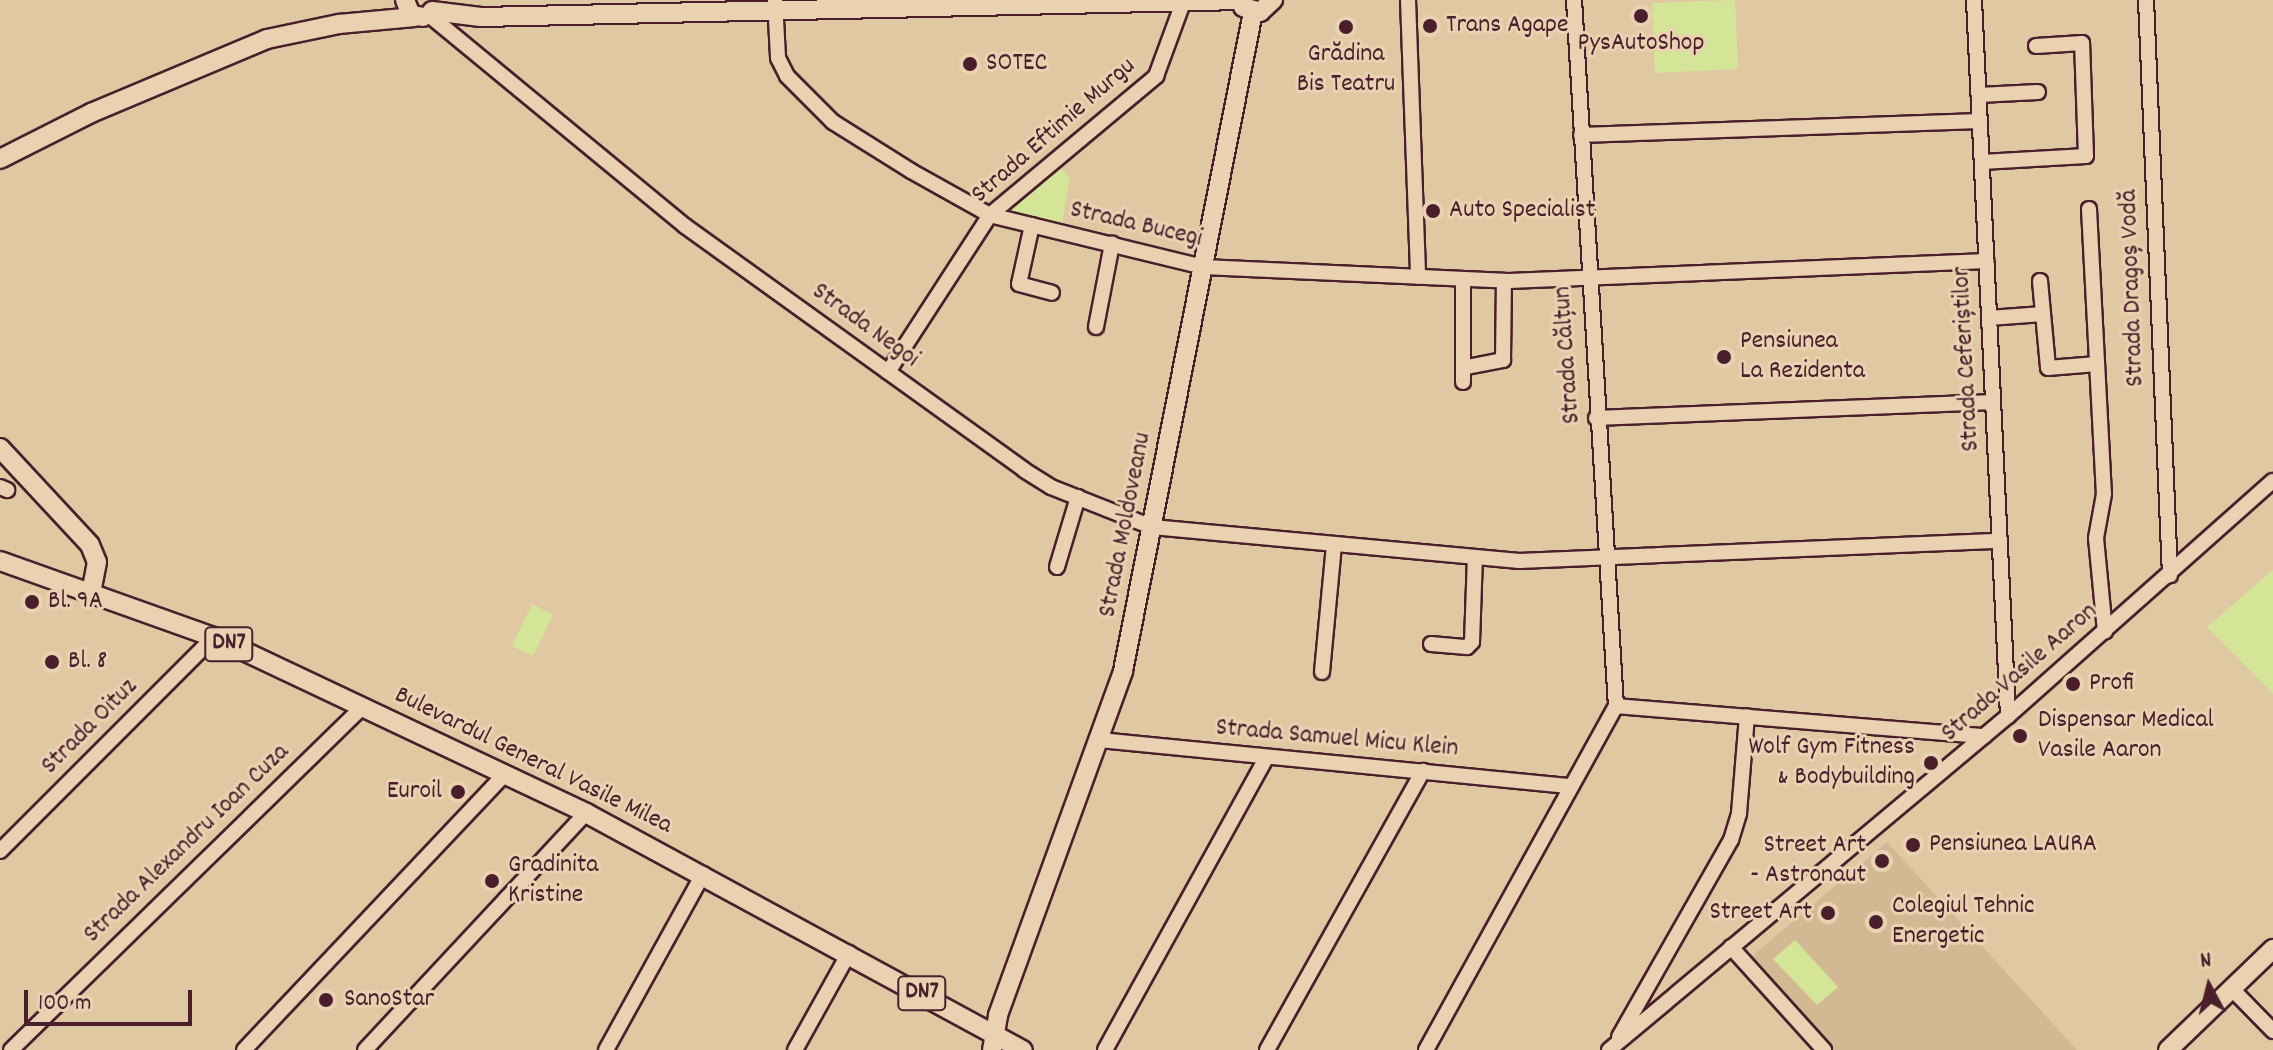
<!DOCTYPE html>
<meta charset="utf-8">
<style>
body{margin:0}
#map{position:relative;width:2273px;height:1050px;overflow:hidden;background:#e0c8a3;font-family:Dekko,sans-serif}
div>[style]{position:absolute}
.built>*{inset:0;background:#d2b994}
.green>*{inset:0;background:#d5e598}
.roads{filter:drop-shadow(2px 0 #4a1f2b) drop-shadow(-2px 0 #4a1f2b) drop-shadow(0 2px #4a1f2b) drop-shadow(0 -2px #4a1f2b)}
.minor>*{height:14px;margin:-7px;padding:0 7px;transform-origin:7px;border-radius:7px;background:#e9d1b1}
.major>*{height:18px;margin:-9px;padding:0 9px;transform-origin:9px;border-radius:9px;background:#e9d1b1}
.dots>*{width:22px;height:22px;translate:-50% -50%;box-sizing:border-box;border:4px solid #e9d1b1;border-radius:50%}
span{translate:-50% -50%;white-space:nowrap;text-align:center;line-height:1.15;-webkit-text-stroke:6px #e9d1b1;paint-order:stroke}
.shield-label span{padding:2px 6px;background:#e9d1b1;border:2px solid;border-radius:6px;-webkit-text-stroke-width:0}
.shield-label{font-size:24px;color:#4a1f2b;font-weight:700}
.poi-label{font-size:26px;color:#4a1f2b}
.left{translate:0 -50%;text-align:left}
.right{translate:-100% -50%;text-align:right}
.street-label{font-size:26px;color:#4a1f2b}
.north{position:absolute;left:2169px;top:946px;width:80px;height:80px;-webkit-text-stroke:6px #e9d1b1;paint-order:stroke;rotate:353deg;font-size:22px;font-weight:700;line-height:32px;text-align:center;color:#4a1f2b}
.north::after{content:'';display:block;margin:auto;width:28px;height:36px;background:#4a1f2b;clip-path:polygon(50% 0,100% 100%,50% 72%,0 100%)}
.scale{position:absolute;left:24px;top:990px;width:168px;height:36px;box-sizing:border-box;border:4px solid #4a1f2b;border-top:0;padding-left:10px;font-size:24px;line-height:28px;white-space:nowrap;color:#4a1f2b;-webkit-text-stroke:6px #e9d1b1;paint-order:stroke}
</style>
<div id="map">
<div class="built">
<i style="clip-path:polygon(1887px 842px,2077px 1050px,1834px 1050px,1751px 957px)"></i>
</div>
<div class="green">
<i style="clip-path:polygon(1735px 0,1738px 69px,1655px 73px,1652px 3px)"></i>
<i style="clip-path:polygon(1060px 168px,1070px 178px,1062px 223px,1011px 213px,1011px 208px)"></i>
<i style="clip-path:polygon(2273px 570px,2273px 694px,2207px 627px)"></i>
<i style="clip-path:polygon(532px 604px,553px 615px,533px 656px,512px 646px)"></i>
<i style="clip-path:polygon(1795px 940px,1838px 987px,1817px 1005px,1773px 959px)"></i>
</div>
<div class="roads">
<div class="minor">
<i style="left:775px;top:0;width:58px;rotate:87deg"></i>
<i style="left:778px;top:58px;width:20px;rotate:63deg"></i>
<i style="left:787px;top:76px;width:65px;rotate:45deg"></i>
<i style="left:833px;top:122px;width:92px;rotate:32.1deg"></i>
<i style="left:911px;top:171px;width:90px;rotate:29.1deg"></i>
<i style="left:990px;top:215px;width:219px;rotate:13.7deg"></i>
<i style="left:1203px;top:267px;width:306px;rotate:2.6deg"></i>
<i style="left:1509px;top:281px;width:478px;rotate:-2.4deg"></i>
<i style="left:1408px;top:0;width:277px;rotate:87.9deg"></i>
<i style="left:1574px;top:0;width:707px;rotate:86.6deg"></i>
<i style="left:1974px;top:0;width:717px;rotate:87.28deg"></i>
<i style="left:2146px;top:0;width:576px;rotate:87.61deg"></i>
<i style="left:429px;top:15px;width:332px;rotate:39.5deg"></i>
<i style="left:685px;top:226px;width:418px;rotate:35.7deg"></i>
<i style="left:1024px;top:470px;width:32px;rotate:32deg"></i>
<i style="left:1051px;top:487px;width:109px;rotate:21.6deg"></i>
<i style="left:1152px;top:527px;width:369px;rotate:5.3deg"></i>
<i style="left:1519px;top:561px;width:481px;rotate:-2.4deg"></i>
<i style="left:1979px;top:95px;width:59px;rotate:-2.9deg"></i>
<i style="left:1581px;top:135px;width:399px;rotate:-2deg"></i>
<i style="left:1982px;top:162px;width:104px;rotate:-3.3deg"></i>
<i style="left:2086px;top:156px;width:113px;rotate:-92deg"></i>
<i style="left:2082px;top:43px;width:46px;rotate:176.3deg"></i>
<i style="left:2089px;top:209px;width:285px;rotate:87deg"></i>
<i style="left:2104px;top:494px;width:45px;rotate:100.3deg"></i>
<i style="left:2096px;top:538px;width:94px;rotate:84.5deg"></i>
<i style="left:1032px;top:225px;width:60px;rotate:102.4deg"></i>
<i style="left:1019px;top:284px;width:34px;rotate:15deg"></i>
<i style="left:2040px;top:281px;width:87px;rotate:84.7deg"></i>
<i style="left:2048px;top:368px;width:49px;rotate:-4.7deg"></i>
<i style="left:1989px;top:318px;width:54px;rotate:-4.2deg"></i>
<i style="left:1096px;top:327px;width:85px;rotate:-79.1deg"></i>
<i style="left:1467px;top:367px;width:37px;rotate:-11deg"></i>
<i style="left:1503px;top:360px;width:79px;rotate:-89.3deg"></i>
<i style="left:888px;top:372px;width:187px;rotate:-57deg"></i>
<i style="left:990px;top:215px;width:217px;rotate:-39.9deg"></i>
<i style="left:1156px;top:76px;width:81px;rotate:-69.8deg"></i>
<i style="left:1463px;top:382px;width:103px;rotate:-90deg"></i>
<i style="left:1596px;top:418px;width:397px;rotate:-2.3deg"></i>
<i style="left:0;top:487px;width:8px;rotate:23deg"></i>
<i style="left:1057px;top:567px;width:73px;rotate:-73.3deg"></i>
<i style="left:1431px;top:644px;width:36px;rotate:5deg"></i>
<i style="left:1467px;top:647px;width:7px;rotate:-45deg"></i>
<i style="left:1472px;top:642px;width:84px;rotate:-88deg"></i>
<i style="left:1322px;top:672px;width:128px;rotate:-84.6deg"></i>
<i style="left:1616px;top:706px;width:369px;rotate:4.7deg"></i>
<i style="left:1099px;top:740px;width:472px;rotate:5.6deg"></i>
<i style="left:0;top:851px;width:303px;rotate:-45deg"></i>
<i style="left:1731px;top:947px;width:139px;rotate:47.9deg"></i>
<i style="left:2232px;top:989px;width:59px;rotate:45.7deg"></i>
<i style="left:1619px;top:1037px;width:227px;rotate:-60.4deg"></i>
<i style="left:1731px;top:840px;width:28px;rotate:-73deg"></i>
<i style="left:1739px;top:813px;width:97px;rotate:-85.3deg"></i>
<i style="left:11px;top:1050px;width:491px;rotate:-44.3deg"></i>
<i style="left:244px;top:1050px;width:380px;rotate:-46.6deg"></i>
<i style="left:365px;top:1050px;width:324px;rotate:-47deg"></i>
<i style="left:606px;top:1050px;width:201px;rotate:-61.1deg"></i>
<i style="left:795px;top:1050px;width:111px;rotate:-60.9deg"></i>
<i style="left:1105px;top:1050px;width:335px;rotate:-61.1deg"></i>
<i style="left:1267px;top:1050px;width:320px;rotate:-60.8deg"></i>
<i style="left:1426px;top:1050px;width:393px;rotate:-61.1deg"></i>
<i style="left:1609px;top:1050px;width:520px;rotate:-39.93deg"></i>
<i style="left:2008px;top:716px;width:354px;rotate:-41.6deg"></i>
</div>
<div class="major">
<i style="left:405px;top:0;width:16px;rotate:68deg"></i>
<i style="left:411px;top:15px;width:12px;rotate:9deg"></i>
<i style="left:1243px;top:7px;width:18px;rotate:16deg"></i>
<i style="left:1260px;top:12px;width:18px;rotate:-43deg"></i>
<i style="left:432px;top:11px;width:49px;rotate:7deg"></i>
<i style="left:481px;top:17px;width:758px;rotate:-1.28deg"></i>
<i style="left:0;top:159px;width:102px;rotate:-26.8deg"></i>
<i style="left:91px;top:113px;width:191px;rotate:-22.8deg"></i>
<i style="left:267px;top:39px;width:74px;rotate:-11.8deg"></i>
<i style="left:339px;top:24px;width:76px;rotate:-5.3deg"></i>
<i style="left:0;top:448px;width:132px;rotate:47.1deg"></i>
<i style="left:90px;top:545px;width:18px;rotate:68deg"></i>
<i style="left:97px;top:562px;width:31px;rotate:101deg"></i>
<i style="left:0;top:561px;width:227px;rotate:19.6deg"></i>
<i style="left:214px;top:637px;width:412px;rotate:25.3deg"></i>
<i style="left:586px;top:813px;width:497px;rotate:28.5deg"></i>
<i style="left:992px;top:1050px;width:36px;rotate:-80deg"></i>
<i style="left:998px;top:1015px;width:366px;rotate:-70deg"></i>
<i style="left:1123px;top:671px;width:672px;rotate:-78.84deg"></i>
<i style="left:2168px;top:1050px;width:146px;rotate:-43.9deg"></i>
</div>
</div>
<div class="dots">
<i style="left:1641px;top:16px;background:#4a1f2b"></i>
<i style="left:1430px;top:26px;background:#4a1f2b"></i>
<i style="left:1346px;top:27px;background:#4a1f2b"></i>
<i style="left:970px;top:64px;background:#4a1f2b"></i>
<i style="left:1433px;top:211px;background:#4a1f2b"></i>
<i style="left:1724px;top:357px;background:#4a1f2b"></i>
<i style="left:32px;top:602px;background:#4a1f2b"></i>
<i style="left:52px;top:662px;background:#4a1f2b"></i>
<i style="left:2073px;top:684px;background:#4a1f2b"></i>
<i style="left:2020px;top:736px;background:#4a1f2b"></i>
<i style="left:1931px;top:763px;background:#4a1f2b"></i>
<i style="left:458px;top:792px;background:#4a1f2b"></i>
<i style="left:1913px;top:845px;background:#4a1f2b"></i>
<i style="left:1882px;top:861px;background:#4a1f2b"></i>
<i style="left:492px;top:881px;background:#4a1f2b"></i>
<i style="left:1828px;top:913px;background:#4a1f2b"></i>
<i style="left:1876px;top:922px;background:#4a1f2b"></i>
<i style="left:326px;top:1000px;background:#4a1f2b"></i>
</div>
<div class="shield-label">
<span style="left:229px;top:644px">DN7</span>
<span style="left:922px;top:993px">DN7</span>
</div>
<div class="poi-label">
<span class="left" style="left:1446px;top:26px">Trans Agape</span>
<span style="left:1641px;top:44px">PysAutoShop</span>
<span style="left:1346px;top:70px">Grădina<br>Bis Teatru</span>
<span class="left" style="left:986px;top:64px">SOTEC</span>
<span class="left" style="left:1449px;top:211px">Auto Specialist</span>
<span class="left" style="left:1740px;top:357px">Pensiunea<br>La Rezidenta</span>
<span class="left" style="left:48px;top:602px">Bl. 9A</span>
<span class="left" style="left:68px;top:662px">Bl. 8</span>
<span class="left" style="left:2089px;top:684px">Profi</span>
<span class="left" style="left:2038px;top:736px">Dispensar Medical<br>Vasile Aaron</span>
<span class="right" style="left:1915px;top:763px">Wolf Gym Fitness<br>&amp; Bodybuilding</span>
<span class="right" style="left:442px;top:792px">Euroil</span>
<span class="left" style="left:1929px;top:845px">Pensiunea LAURA</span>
<span class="right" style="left:1866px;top:861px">Street Art<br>- Astronaut</span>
<span class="left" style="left:508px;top:881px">Gradinita<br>Kristine</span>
<span class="left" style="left:1892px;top:922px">Colegiul Tehnic<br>Energetic</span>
<span class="right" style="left:1812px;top:913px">Street Art</span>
<span class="left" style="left:344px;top:1000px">SanoStar</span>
</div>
<div class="street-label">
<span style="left:1054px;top:131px;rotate:-41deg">Strada Eftimie Murgu</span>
<span style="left:1136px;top:225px;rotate:13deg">Strada Bucegi</span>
<span style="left:2133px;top:288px;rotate:-92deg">Strada Dragoș Vodă</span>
<span style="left:865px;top:326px;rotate:36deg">Strada Negoi</span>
<span style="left:1568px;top:355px;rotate:-94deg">Strada Călțun</span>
<span style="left:1967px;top:359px;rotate:-93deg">Strada Ceferiștilor</span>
<span style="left:1126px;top:525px;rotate:-79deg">Strada Moldoveanu</span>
<span style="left:2020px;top:673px;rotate:-41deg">Strada Vasile Aaron</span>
<span style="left:90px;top:727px;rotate:-45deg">Strada Oituz</span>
<span style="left:1337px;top:739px;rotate:5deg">Strada Samuel Micu Klein</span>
<span style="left:533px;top:761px;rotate:26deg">Bulevardul General Vasile Milea</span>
<span style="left:187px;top:844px;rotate:-44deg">Strada Alexandru Ioan Cuza</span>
</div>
<div class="north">N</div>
<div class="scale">100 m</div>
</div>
